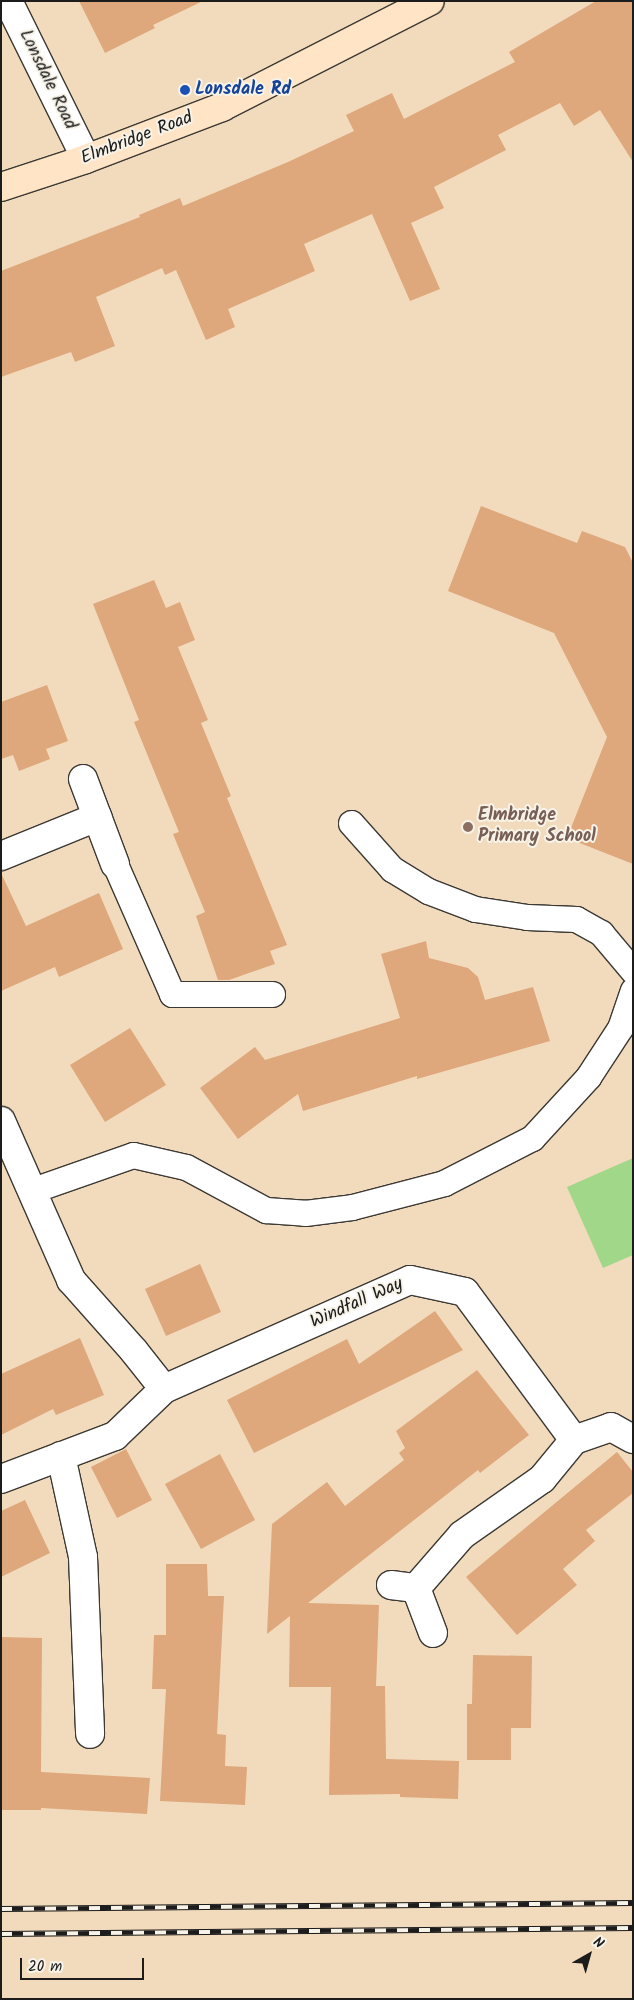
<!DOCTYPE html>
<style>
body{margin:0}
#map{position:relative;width:634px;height:2000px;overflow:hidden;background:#f2dbbc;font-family:Kalam,sans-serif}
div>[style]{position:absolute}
.green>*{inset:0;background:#a1d788}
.building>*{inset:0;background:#dea77c}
.roads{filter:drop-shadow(1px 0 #3c3934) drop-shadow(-1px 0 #3c3934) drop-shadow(0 1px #3c3934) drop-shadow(0 -1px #3c3934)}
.lane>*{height:25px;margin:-12.5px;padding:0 12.5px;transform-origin:12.5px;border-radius:12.5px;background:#fff}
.street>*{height:28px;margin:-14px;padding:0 14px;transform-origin:14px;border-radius:14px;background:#fff}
.secondary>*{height:28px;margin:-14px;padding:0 14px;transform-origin:14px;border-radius:14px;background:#ffe4c6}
.rail>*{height:5.5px;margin-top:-2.75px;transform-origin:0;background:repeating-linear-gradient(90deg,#f7f3e8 0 11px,#1c1c1c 0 22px);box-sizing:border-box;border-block:1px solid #1c1c1c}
.dots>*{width:14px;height:14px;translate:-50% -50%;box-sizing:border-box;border:2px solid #f7f3e8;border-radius:50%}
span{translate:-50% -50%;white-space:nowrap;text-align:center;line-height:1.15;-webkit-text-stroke:4px #f7f3e8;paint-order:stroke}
.street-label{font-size:18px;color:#1c1c1c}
.transit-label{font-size:18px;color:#164399;font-weight:700}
.left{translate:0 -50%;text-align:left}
.education-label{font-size:18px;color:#785e54;font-weight:700}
.frame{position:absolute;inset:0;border:2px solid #1c1c1c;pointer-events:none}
.north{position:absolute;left:564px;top:1930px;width:50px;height:50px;-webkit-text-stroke:4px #f7f3e8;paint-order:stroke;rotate:38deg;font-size:14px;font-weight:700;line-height:20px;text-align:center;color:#1c1c1c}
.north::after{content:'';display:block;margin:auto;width:18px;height:22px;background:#1c1c1c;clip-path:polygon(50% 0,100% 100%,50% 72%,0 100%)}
.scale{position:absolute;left:20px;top:1958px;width:124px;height:22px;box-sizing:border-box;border:2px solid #1c1c1c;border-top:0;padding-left:6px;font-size:15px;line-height:18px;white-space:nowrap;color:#1c1c1c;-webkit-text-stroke:4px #f7f3e8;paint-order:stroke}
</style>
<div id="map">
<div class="green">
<i style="clip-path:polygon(633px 1158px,633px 1255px,603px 1268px,567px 1187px)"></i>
</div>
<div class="building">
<i style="clip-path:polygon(79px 1px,203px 1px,153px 25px,155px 28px,105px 53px)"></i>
<i style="clip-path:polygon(596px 1px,633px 1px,633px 162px,600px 110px,574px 126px,560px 103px,498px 135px,506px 150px,434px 187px,444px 208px,411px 223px,440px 289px,410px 301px,372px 214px,304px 244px,315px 271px,228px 309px,235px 327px,206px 340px,176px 270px,165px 275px,162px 268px,96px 297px,115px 346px,75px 362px,71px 352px,1px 377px,1px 271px,140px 217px,139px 215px,180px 198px,183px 206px,288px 162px,354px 131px,346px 115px,392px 93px,404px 119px,515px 62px,509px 52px)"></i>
<i style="clip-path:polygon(481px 506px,577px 543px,582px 531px,625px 547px,633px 563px,633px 864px,567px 838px,607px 737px,554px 633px,448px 591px)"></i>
<i style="clip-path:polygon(154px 580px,166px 608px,180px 602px,195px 640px,178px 647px,208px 720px,201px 723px,231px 796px,227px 798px,287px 945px,270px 951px,275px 964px,229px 980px,218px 980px,196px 916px,205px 912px,173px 834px,179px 832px,134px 722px,139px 720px,93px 604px)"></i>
<i style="clip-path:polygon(47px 685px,68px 741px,46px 749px,50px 759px,19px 771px,13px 755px,1px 759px,1px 702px)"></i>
<i style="clip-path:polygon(1px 873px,26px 926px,99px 893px,123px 949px,59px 977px,55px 967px,1px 991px)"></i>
<i style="clip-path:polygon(426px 941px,429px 958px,468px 968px,478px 977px,485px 1000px,533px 987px,550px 1041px,417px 1079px,417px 1076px,303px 1111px,298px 1094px,238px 1139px,200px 1088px,255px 1047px,265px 1060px,400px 1018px,381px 954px)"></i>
<i style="clip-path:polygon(130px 1028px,166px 1085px,105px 1122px,70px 1065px)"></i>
<i style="clip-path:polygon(200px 1264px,221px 1312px,166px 1336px,145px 1289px)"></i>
<i style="clip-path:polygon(435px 1311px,463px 1350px,254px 1453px,227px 1400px,347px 1339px,359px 1364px)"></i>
<i style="clip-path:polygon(80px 1338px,104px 1395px,56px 1415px,53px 1409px,1px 1435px,1px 1374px)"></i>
<i style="clip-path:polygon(477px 1370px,529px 1435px,480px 1473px,478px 1470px,308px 1603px,379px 1605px,376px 1686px,385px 1686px,386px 1759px,459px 1761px,458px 1799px,400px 1797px,400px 1794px,329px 1795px,331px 1687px,289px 1687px,290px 1616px,267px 1634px,272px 1524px,327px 1482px,345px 1506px,404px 1460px,399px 1453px,405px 1448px,396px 1431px)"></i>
<i style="clip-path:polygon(126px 1449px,152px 1500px,117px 1518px,91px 1467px)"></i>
<i style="clip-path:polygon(617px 1452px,633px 1472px,633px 1493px,586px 1530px,595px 1541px,563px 1569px,577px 1585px,517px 1635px,466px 1577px)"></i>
<i style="clip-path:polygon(220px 1454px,255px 1520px,201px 1549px,165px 1484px)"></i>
<i style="clip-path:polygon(25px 1500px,50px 1553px,1px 1577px,1px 1511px)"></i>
<i style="clip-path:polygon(166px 1564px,207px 1564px,208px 1596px,224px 1596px,217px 1734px,226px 1735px,225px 1766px,247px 1767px,245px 1805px,160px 1801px,166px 1689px,152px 1689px,154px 1635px,166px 1635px)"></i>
<i style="clip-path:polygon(1px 1637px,42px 1638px,41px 1772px,150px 1778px,147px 1814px,41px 1808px,41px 1810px,1px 1810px)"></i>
<i style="clip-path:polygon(473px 1655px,532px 1656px,531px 1728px,511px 1728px,511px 1760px,467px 1760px,467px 1704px,472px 1704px)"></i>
</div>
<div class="roads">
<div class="lane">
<i style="left:351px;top:823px;width:62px;rotate:48.3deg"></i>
<i style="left:392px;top:869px;width:42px;rotate:31.4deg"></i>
<i style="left:428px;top:891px;width:50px;rotate:21deg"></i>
<i style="left:475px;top:909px;width:53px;rotate:8.7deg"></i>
<i style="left:527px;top:917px;width:49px;rotate:2.3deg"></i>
<i style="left:576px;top:919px;width:29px;rotate:29deg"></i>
<i style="left:601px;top:933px;width:50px;rotate:49.9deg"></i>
<i style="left:115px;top:864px;width:142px;rotate:66.3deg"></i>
<i style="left:172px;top:994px;width:100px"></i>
<i style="left:33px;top:1190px;width:106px;rotate:-19.3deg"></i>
<i style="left:133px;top:1155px;width:54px;rotate:12.8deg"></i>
<i style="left:186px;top:1167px;width:91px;rotate:28.3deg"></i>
<i style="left:266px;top:1210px;width:39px;rotate:4deg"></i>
<i style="left:305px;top:1213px;width:47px;rotate:-7.3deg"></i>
<i style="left:352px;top:1207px;width:95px;rotate:-14.6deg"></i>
<i style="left:444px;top:1183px;width:99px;rotate:-27.1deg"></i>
<i style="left:532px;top:1138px;width:83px;rotate:-47.4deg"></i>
<i style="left:588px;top:1077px;width:59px;rotate:-56.9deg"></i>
<i style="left:620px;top:1028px;width:40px;rotate:-71.1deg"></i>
</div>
<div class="street">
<i style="left:8px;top:1px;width:176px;rotate:63.7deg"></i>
<i style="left:83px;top:779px;width:91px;rotate:69.4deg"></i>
<i style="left:1px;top:856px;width:104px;rotate:-22.1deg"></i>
<i style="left:1px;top:1121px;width:174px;rotate:66.2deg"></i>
<i style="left:71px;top:1280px;width:95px;rotate:48.4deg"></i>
<i style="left:134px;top:1351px;width:48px;rotate:51.7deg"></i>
<i style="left:61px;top:1456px;width:103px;rotate:77.7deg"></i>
<i style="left:83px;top:1557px;width:177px;rotate:87.7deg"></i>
<i style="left:1px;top:1479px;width:122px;rotate:-20.7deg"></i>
<i style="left:115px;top:1436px;width:68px;rotate:-43.8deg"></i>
<i style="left:164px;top:1389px;width:269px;rotate:-23.9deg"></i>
<i style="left:410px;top:1280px;width:56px;rotate:12.3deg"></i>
<i style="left:465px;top:1292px;width:184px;rotate:53.6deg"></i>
<i style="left:574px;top:1440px;width:39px;rotate:-19deg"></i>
<i style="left:611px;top:1427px;width:25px;rotate:29deg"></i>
<i style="left:391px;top:1585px;width:25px;rotate:7deg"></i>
<i style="left:416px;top:1588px;width:70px;rotate:-49deg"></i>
<i style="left:462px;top:1535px;width:98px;rotate:-35deg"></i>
<i style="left:542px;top:1479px;width:50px;rotate:-50.6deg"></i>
<i style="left:416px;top:1588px;width:48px;rotate:69.3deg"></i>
</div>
<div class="secondary">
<i style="left:1px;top:187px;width:89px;rotate:-18.2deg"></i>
<i style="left:86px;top:159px;width:146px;rotate:-20.9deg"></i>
<i style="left:222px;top:107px;width:233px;rotate:-27deg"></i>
</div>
</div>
<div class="rail">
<i style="left:1px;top:1909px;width:632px;rotate:-0.54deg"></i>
<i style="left:1px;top:1934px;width:632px;rotate:-0.54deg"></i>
</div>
<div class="dots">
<i style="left:185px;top:90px;background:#1a4fb4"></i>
<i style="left:468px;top:827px;background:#8d6e63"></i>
</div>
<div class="street-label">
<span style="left:47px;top:80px;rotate:64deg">Lonsdale Road</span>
<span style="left:137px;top:139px;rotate:-21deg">Elmbridge Road</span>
<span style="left:357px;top:1304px;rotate:-24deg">Windfall Way</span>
</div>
<div class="transit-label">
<span class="left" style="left:195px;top:90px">Lonsdale Rd</span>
</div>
<div class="education-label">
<span class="left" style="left:478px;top:827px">Elmbridge<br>Primary School</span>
</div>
<div class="frame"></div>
<div class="north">N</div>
<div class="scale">20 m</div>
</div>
